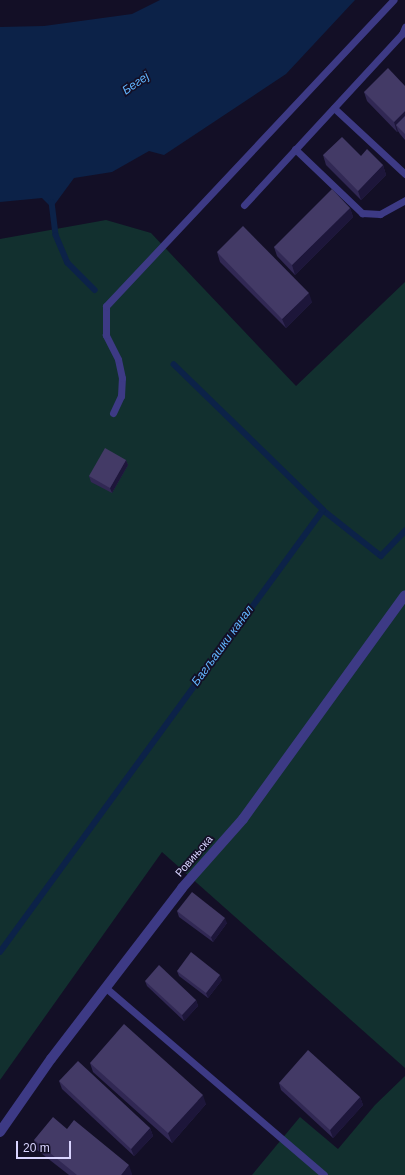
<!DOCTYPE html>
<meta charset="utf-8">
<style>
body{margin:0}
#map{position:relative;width:405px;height:1175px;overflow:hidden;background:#130f26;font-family:Arial,sans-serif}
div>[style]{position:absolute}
.green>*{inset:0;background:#12302f}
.water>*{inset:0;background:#0c2248}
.stream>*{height:5.5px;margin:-2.75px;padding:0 2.75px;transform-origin:2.75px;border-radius:2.75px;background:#0c2248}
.service>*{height:7px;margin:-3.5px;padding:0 3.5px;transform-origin:3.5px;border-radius:3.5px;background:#3d3a85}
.minor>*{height:10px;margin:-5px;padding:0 5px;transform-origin:5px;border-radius:5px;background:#3d3a85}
.wall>*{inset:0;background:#312854}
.shaded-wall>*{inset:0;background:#1d163a}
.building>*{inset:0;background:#433a66}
span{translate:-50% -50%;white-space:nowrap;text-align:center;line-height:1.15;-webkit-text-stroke:3.5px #130f26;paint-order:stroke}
.street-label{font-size:11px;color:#d9d4ff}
.water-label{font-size:12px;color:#62b6ff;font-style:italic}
.scale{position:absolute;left:16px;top:1141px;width:55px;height:18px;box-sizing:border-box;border:2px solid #d9d4ff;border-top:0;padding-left:5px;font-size:12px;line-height:14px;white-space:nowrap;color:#d9d4ff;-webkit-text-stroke:3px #130f26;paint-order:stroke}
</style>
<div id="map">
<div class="green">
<i style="clip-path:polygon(106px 220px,151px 233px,296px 386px,405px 282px,405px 1068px,162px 852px,0 1080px,0 239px)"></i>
<i style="clip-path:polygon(405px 1076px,405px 1175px,252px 1175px,300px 1117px,338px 1149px,375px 1105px)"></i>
</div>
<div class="water">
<i style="clip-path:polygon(160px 0,355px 0,286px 74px,164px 155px,149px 151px,112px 172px,74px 178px,52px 208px,42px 198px,0 202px,0 27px,44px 26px,132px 14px)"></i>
</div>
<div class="stream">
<i style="left:52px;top:202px;width:33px;rotate:83deg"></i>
<i style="left:56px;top:235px;width:30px;rotate:67deg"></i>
<i style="left:68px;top:263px;width:38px;rotate:45deg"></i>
<i style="left:323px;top:510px;width:74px;rotate:38.4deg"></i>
<i style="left:381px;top:556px;width:35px;rotate:-46deg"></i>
<i style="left:0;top:952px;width:547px;rotate:-53.84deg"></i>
<i style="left:323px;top:510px;width:208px;rotate:-135.8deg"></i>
</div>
<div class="service">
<i style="left:334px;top:108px;width:97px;rotate:42.9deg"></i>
<i style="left:295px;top:149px;width:93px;rotate:43.7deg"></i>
<i style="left:362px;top:213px;width:18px;rotate:3deg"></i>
<i style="left:380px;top:214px;width:29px;rotate:-29deg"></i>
<i style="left:244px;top:205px;width:233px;rotate:-47.3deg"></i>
<i style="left:402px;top:34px;width:8px;rotate:-67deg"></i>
<i style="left:113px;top:413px;width:19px;rotate:-65deg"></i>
<i style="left:121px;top:396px;width:18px;rotate:-87deg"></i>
<i style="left:122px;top:378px;width:19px;rotate:-102deg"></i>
<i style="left:118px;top:359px;width:27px;rotate:-117deg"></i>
<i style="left:106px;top:335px;width:29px;rotate:-90deg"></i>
<i style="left:106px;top:306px;width:420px;rotate:-46.8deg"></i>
<i style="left:106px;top:988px;width:287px;rotate:40.6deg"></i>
</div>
<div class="minor">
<i style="left:0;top:1132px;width:89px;rotate:-55.1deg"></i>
<i style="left:51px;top:1059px;width:215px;rotate:-52.5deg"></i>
<i style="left:182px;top:888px;width:92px;rotate:-48.5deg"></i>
<i style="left:243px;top:819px;width:276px;rotate:-54.1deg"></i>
</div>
<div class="wall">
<i style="clip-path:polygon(405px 86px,405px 140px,400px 134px,398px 131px,397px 132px,367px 101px,364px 92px)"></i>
<i style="clip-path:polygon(323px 155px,361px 156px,383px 165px,386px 175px,361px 200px,326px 165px)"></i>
<i style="clip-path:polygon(350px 208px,353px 217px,295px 275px,277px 256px,274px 247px)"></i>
<i style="clip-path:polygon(217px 252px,312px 302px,286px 328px,220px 262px)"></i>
<i style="clip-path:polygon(126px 460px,128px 465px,112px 493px,91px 482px,89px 476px)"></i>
<i style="clip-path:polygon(177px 911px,227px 923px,213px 942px,179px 917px)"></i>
<i style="clip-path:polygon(177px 971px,222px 980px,208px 998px,179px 976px)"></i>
<i style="clip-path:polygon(145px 981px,196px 1000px,198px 1006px,184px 1021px,147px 986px)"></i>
<i style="clip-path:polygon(90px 1063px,206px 1104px,172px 1143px,93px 1072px)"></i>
<i style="clip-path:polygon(59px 1081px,150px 1128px,153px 1136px,134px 1156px,62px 1089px)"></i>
<i style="clip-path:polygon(279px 1083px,360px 1097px,363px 1105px,333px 1138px,281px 1090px)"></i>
<i style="clip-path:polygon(67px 1129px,132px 1174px,132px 1175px,69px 1175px,37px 1150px,34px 1140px)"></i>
</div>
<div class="shaded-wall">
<i style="clip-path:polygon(405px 111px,405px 124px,396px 125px,398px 131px,397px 132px,394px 122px)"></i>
<i style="clip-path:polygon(383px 165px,386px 175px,361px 200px,358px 191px)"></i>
<i style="clip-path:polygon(350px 208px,353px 217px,295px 275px,292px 265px)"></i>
<i style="clip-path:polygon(309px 293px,312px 302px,286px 328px,282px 319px)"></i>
<i style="clip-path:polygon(126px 460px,128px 465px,112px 493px,110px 488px)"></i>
<i style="clip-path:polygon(225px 918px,227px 923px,213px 942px,211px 937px)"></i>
<i style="clip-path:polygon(220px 975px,222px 980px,208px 998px,206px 993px)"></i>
<i style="clip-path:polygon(196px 1000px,198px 1006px,184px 1021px,182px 1015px)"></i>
<i style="clip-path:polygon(203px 1095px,206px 1104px,172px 1143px,168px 1133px)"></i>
<i style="clip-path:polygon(360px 1097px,363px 1105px,333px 1138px,330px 1130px)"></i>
<i style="clip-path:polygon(150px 1128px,153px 1136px,134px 1156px,131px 1149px)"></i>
<i style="clip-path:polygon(129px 1165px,132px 1174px,132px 1175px,121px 1175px)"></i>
</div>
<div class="building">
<i style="clip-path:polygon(388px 68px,405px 86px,405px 111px,394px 122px,364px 92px)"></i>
<i style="clip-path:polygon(405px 116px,405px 134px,396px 125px)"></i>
<i style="clip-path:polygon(342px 137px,361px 156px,367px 149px,383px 165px,358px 191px,323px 155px)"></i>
<i style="clip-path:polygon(332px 189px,350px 208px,292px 265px,274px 247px)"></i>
<i style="clip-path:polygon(243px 226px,309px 293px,282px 319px,217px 252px)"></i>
<i style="clip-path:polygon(105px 448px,126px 460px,110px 488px,89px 476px)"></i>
<i style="clip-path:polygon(192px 892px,225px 918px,211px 937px,177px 911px)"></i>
<i style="clip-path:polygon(191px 952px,220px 975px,206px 993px,177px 971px)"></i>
<i style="clip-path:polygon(159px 965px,196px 1000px,182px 1015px,145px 981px)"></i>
<i style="clip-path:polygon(124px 1024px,203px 1095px,168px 1133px,90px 1063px)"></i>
<i style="clip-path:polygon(308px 1050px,360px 1097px,330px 1130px,279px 1083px)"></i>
<i style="clip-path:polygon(78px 1061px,150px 1128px,131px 1149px,59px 1081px)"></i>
<i style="clip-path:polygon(53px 1117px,67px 1129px,74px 1120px,129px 1165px,121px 1175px,77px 1175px,34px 1140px)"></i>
</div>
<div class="street-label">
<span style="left:194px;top:856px;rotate:-49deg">Ровињска</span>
</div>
<div class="water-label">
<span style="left:136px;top:84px;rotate:-35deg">Бегеј</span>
<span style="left:223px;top:646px;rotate:-54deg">Багљашки канал</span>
</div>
<div class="scale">20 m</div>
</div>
